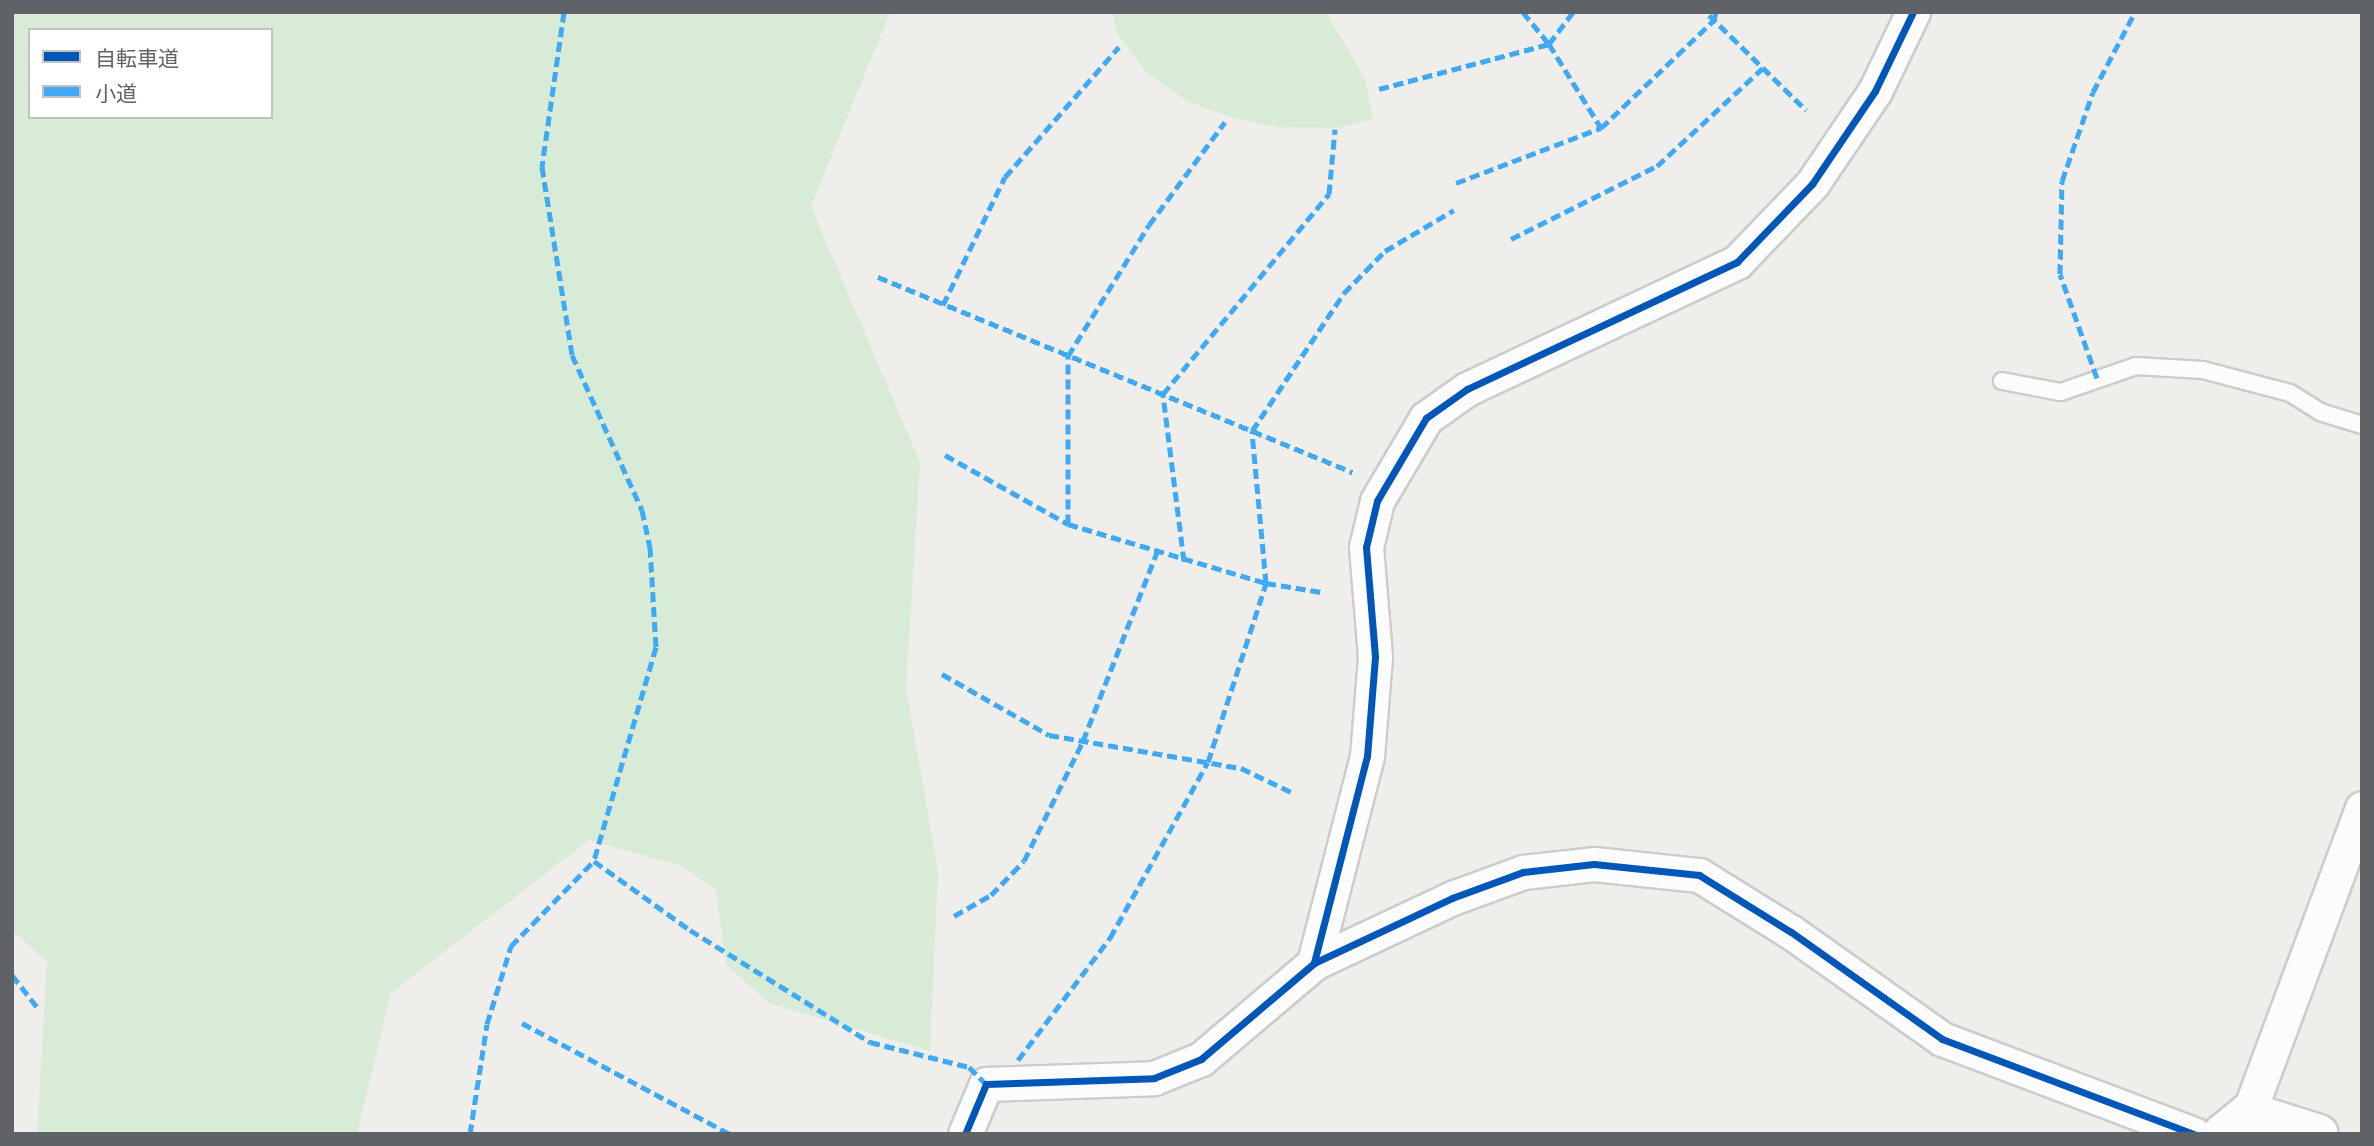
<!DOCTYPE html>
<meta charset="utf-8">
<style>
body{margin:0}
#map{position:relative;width:2374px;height:1146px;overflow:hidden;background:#efeeea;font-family:"IBM Plex Sans","Noto Sans JP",sans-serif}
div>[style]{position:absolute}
.green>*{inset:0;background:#d8ebd6}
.roads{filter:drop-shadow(2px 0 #cbcccc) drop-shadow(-2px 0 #cbcccc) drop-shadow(0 2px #cbcccc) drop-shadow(0 -2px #cbcccc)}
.lane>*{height:16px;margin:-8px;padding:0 8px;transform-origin:8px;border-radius:8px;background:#fdfcfc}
.street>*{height:33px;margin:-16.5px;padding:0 16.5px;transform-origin:16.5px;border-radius:16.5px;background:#fdfcfc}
.secondary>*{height:38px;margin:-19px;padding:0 19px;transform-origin:19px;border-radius:19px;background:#fdfcfc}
.quiet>*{height:5px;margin-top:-2.5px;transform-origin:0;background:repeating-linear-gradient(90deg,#3fa9f5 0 10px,transparent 0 15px)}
.cycleway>*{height:7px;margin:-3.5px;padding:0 3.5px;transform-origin:3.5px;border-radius:3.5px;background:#0057b8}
span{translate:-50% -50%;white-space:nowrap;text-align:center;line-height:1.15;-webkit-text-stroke:7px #fff;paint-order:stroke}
.frame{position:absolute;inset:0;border:14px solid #5f6368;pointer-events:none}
.legend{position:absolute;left:28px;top:28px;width:245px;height:91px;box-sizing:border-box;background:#fff;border:2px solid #bfc1c3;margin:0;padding:9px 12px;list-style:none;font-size:21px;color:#5f6368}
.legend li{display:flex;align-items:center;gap:14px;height:35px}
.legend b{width:35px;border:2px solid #bfc1c3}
</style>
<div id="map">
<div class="green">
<i style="clip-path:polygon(evenodd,12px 12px,890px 12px,811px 207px,920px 462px,906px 688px,938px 871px,930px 1051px,769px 1003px,726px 965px,716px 890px,682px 866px,589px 840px,391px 993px,357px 1134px,37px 1134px,47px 962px,12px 930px,12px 12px,30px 30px,271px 30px,271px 117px,30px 117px,30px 30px)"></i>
<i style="clip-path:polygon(1113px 12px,1326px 12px,1365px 79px,1373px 119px,1336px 128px,1278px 127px,1232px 118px,1187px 101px,1147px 73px,1117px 33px)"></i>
</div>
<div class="roads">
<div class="lane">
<i style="left:2002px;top:381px;width:60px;rotate:10.6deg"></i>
<i style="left:2061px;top:392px;width:79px;rotate:-19.1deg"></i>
<i style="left:2136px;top:366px;width:67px;rotate:3.4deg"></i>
<i style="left:2203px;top:370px;width:90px;rotate:14.8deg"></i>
<i style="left:2290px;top:393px;width:36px;rotate:32deg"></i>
<i style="left:2320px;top:412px;width:44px;rotate:17.2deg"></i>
</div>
<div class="street">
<i style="left:1913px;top:12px;width:88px;rotate:115.7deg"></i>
<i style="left:1875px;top:91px;width:112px;rotate:124.1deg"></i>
<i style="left:1812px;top:184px;width:108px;rotate:133.9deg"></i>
<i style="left:1737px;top:262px;width:298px;rotate:154.8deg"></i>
<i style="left:1467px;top:389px;width:50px;rotate:144.7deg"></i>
<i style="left:1426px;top:418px;width:96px;rotate:120.6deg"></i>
<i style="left:1377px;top:501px;width:47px;rotate:103.4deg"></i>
<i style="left:1366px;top:547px;width:110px;rotate:85.3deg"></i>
<i style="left:1375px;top:657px;width:99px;rotate:94.6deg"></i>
<i style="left:1367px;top:756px;width:214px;rotate:104.4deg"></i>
<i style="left:1314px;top:963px;width:153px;rotate:-25.2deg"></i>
<i style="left:1452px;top:898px;width:76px;rotate:-20.1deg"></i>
<i style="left:1523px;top:872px;width:71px;rotate:-6.4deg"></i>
<i style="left:1594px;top:864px;width:106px;rotate:6deg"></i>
<i style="left:1699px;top:875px;width:108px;rotate:31.8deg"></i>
<i style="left:1791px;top:932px;width:185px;rotate:35.3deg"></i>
<i style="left:1942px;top:1039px;width:269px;rotate:20.7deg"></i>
<i style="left:2249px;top:1112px;width:324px;rotate:-69.6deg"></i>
<i style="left:965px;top:1134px;width:54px;rotate:-67.2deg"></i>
<i style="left:986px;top:1084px;width:168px;rotate:-2deg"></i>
<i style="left:1154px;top:1078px;width:51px;rotate:-22deg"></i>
<i style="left:1201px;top:1059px;width:148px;rotate:-40.3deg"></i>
</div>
<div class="secondary">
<i style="left:2222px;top:1134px;width:35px;rotate:-39deg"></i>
<i style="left:2249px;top:1112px;width:73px;rotate:17.4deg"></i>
</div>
</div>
<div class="quiet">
<i style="left:564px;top:12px;width:157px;rotate:98.1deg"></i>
<i style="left:542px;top:167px;width:190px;rotate:80.9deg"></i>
<i style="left:572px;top:355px;width:170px;rotate:65.7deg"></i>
<i style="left:642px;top:510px;width:38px;rotate:78deg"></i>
<i style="left:650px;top:547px;width:100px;rotate:86.6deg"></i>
<i style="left:656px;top:647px;width:223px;rotate:106.2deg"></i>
<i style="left:1523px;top:12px;width:41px;rotate:50.9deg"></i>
<i style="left:1549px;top:44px;width:99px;rotate:58.2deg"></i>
<i style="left:1709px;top:15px;width:136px;rotate:44.4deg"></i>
<i style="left:1379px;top:89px;width:176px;rotate:-14.8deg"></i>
<i style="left:1549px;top:44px;width:40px;rotate:-53deg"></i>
<i style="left:1456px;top:183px;width:155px;rotate:-20.8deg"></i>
<i style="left:1601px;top:128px;width:156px;rotate:-43.7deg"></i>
<i style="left:1714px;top:20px;width:8px;rotate:-76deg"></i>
<i style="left:1511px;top:239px;width:163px;rotate:-26.6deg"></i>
<i style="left:1657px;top:166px;width:144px;rotate:-42.8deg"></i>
<i style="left:878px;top:277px;width:513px;rotate:22.36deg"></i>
<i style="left:943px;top:305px;width:142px;rotate:-64.2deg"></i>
<i style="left:1005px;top:177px;width:173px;rotate:-48.8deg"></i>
<i style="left:2097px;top:378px;width:110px;rotate:-109.6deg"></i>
<i style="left:2060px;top:274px;width:93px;rotate:-88.8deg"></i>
<i style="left:2062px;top:181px;width:94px;rotate:-70.8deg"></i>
<i style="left:2093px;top:92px;width:90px;rotate:-62.3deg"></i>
<i style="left:945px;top:455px;width:141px;rotate:29.3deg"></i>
<i style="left:1068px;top:524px;width:207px;rotate:16.6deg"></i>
<i style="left:1266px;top:583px;width:56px;rotate:9.3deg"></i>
<i style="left:1068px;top:524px;width:168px;rotate:-90deg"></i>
<i style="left:1068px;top:356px;width:154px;rotate:-58.3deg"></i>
<i style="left:1149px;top:225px;width:128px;rotate:-53.6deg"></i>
<i style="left:1184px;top:561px;width:168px;rotate:-97.2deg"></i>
<i style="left:1163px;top:394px;width:260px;rotate:-50.3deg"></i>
<i style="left:1329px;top:194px;width:65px;rotate:-84.7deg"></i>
<i style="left:942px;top:674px;width:123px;rotate:29.7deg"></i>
<i style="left:1049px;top:735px;width:195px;rotate:9.8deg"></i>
<i style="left:1241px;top:768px;width:55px;rotate:25.6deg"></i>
<i style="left:954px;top:916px;width:43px;rotate:-29.6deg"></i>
<i style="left:991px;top:895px;width:47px;rotate:-45.9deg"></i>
<i style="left:1024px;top:861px;width:134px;rotate:-63.8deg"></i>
<i style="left:1083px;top:741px;width:203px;rotate:-68.6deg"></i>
<i style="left:12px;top:975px;width:41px;rotate:52deg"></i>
<i style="left:522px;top:1023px;width:236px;rotate:28.1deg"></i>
<i style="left:1018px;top:1060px;width:153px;rotate:-53deg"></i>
<i style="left:1110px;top:938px;width:201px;rotate:-60.9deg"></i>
<i style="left:1208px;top:762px;width:188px;rotate:-72deg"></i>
<i style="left:1266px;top:583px;width:153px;rotate:-95.3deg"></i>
<i style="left:1252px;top:431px;width:166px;rotate:-56.3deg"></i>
<i style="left:1344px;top:293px;width:59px;rotate:-45.7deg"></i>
<i style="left:1385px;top:251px;width:80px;rotate:-30.7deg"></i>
<i style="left:470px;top:1134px;width:111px;rotate:-81.2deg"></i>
<i style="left:487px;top:1024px;width:82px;rotate:-72.9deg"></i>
<i style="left:511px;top:946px;width:119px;rotate:-45.7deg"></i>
<i style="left:594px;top:861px;width:118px;rotate:35.7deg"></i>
<i style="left:690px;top:930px;width:212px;rotate:31.9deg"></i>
<i style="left:870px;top:1042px;width:102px;rotate:14.2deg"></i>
<i style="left:969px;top:1067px;width:24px;rotate:45deg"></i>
</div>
<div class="cycleway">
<i style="left:1913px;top:12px;width:88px;rotate:115.7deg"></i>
<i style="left:1875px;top:91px;width:112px;rotate:124.1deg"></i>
<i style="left:1812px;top:184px;width:108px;rotate:133.9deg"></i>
<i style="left:1737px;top:262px;width:298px;rotate:154.8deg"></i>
<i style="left:1467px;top:389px;width:50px;rotate:144.7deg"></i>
<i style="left:1426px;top:418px;width:96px;rotate:120.6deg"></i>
<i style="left:1377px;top:501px;width:47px;rotate:103.4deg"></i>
<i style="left:1366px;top:547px;width:110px;rotate:85.3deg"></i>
<i style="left:1375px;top:657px;width:99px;rotate:94.6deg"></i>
<i style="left:1367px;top:756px;width:214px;rotate:104.4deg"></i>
<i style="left:1314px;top:963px;width:153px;rotate:-25.2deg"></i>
<i style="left:1452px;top:898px;width:76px;rotate:-20.1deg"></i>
<i style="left:1523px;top:872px;width:71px;rotate:-6.4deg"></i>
<i style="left:1594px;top:864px;width:106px;rotate:6deg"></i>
<i style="left:1699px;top:875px;width:108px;rotate:31.8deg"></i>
<i style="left:1791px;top:932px;width:185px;rotate:35.3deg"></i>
<i style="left:1942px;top:1039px;width:269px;rotate:20.7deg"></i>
<i style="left:965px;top:1134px;width:54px;rotate:-67.2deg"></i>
<i style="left:986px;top:1084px;width:168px;rotate:-2deg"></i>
<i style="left:1154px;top:1078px;width:51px;rotate:-22deg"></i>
<i style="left:1201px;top:1059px;width:148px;rotate:-40.3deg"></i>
</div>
<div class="frame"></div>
<ul class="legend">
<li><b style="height:9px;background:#0057b8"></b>自転車道</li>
<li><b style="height:9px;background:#3fa9f5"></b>小道</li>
</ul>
</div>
